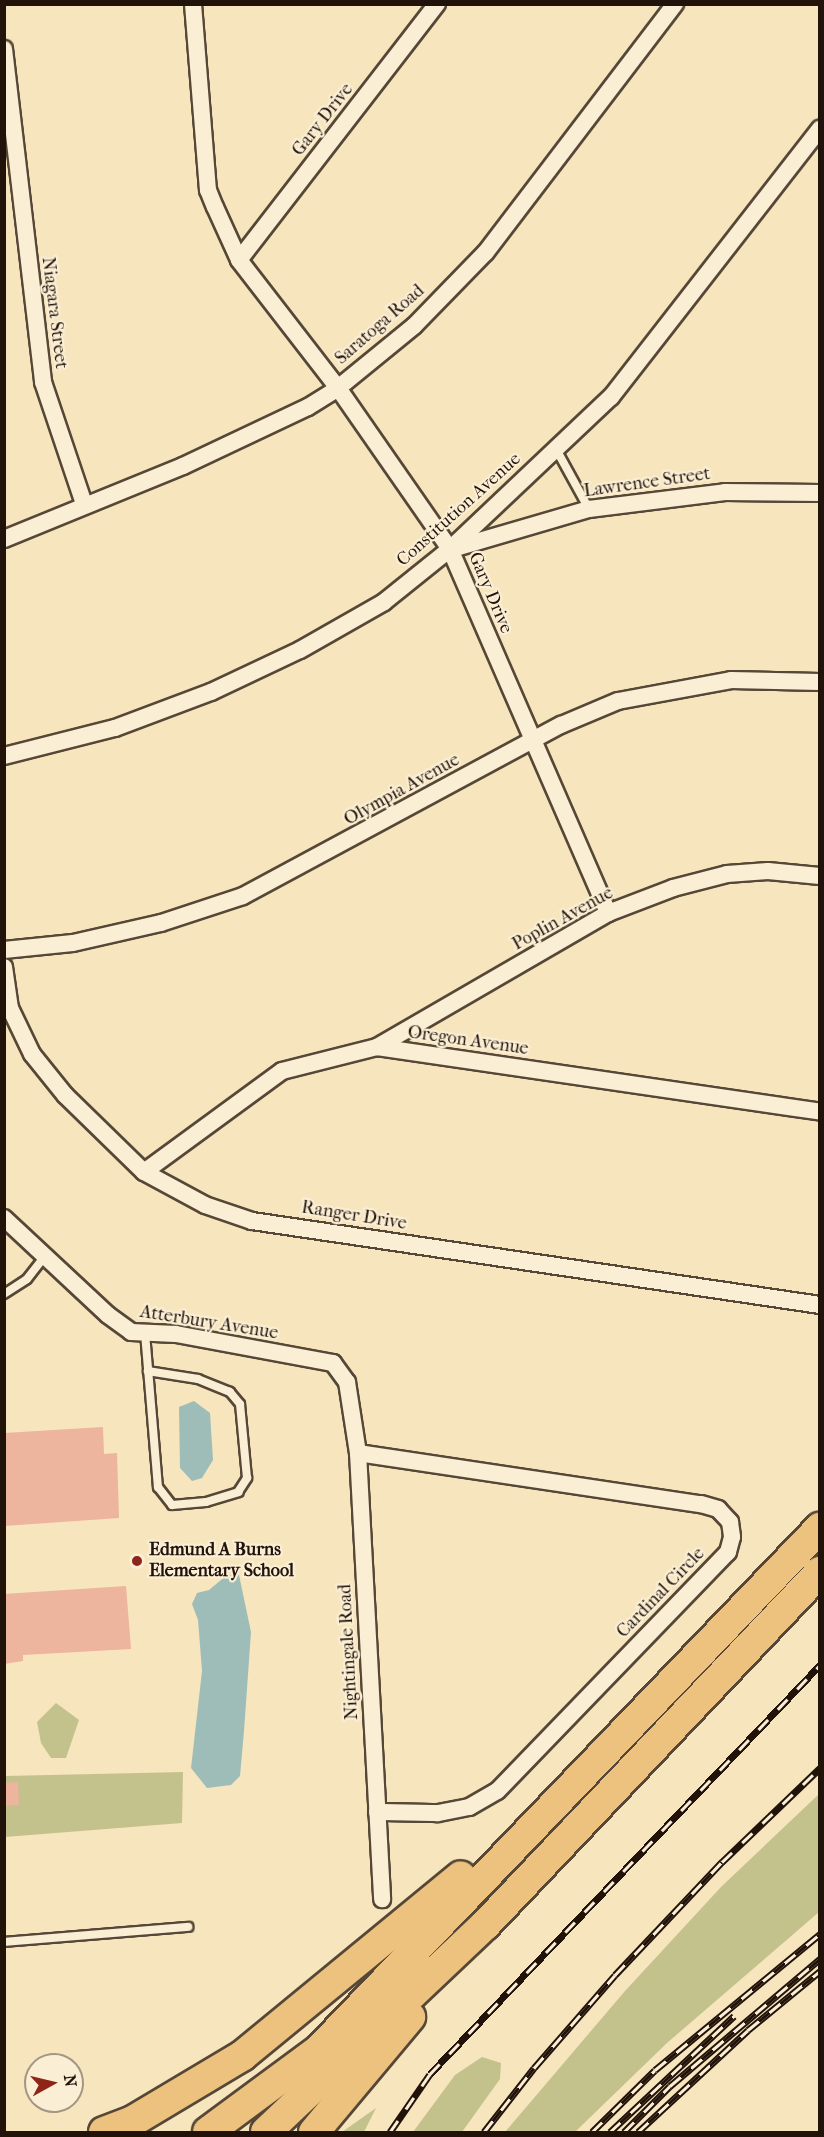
<!DOCTYPE html>
<style>
body{margin:0}
#map{position:relative;width:824px;height:2137px;overflow:hidden;background:#f7e5bd;font-family:"IM FELL French Canon",serif}
div>[style]{position:absolute}
.green>*{inset:0;background:#c4c28c}
.water>*{inset:0;background:#9ebdb8}
.building>*{inset:0;background:#edb49e}
.roads{filter:drop-shadow(2px 0 #564737) drop-shadow(-2px 0 #564737) drop-shadow(0 2px #564737) drop-shadow(0 -2px #564737)}
.lane>*{height:8px;margin:-4px;padding:0 4px;transform-origin:4px;border-radius:4px;background:#faeed4}
.street>*{height:16px;margin:-8px;padding:0 8px;transform-origin:8px;border-radius:8px;background:#faeed4}
.highway>*{height:30px;margin:-15px;padding:0 15px;transform-origin:15px;border-radius:15px;background:#ecc27e}
.rail>*{height:7px;margin-top:-3.5px;transform-origin:0;background:repeating-linear-gradient(90deg,#faeed4 0 14px,#21120a 0 28px);box-sizing:border-box;border-block:2px solid #21120a}
.dots>*{width:16px;height:16px;translate:-50% -50%;box-sizing:border-box;border:3px solid #faeed4;border-radius:50%}
span{translate:-50% -50%;white-space:nowrap;text-align:center;line-height:1.15;-webkit-text-stroke:4.5px #faeed4;paint-order:stroke}
.street-label{font-size:18px;color:#21120a}
.poi-label{font-size:18px;color:#21120a;font-weight:700}
.left{translate:0 -50%;text-align:left}
.frame{position:absolute;inset:0;border:6px solid #21120a;pointer-events:none}
.north{position:absolute;left:24px;top:2053px;width:60px;height:60px;box-sizing:border-box;background:#faeed4;border:2px solid #a39683;border-radius:50%;rotate:82deg;font-size:16px;font-weight:700;line-height:24px;text-align:center;color:#21120a}
.north::after{content:'';display:block;margin:auto;width:21px;height:27px;background:#8f2418;clip-path:polygon(50% 0,100% 100%,50% 72%,0 100%)}
</style>
<div id="map">
<div class="green">
<i style="clip-path:polygon(56px 1703px,79px 1720px,66px 1758px,51px 1758px,41px 1743px,37px 1722px)"></i>
<i style="clip-path:polygon(183px 1772px,182px 1823px,5px 1837px,5px 1776px)"></i>
<i style="clip-path:polygon(819px 1794px,819px 1912px,667px 2043px,575px 2132px,505px 2132px,625px 1991px,721px 1887px)"></i>
<i style="clip-path:polygon(482px 2057px,501px 2063px,500px 2079px,462px 2132px,413px 2132px,455px 2075px)"></i>
<i style="clip-path:polygon(376px 2108px,364px 2132px,342px 2132px)"></i>
</div>
<div class="water">
<i style="clip-path:polygon(194px 1401px,210px 1413px,213px 1460px,202px 1478px,192px 1481px,180px 1468px,179px 1407px)"></i>
<i style="clip-path:polygon(227px 1575px,239px 1575px,251px 1632px,244px 1731px,240px 1776px,231px 1785px,207px 1788px,191px 1768px,202px 1671px,198px 1620px,192px 1604px,197px 1593px,209px 1590px)"></i>
</div>
<div class="building">
<i style="clip-path:polygon(103px 1427px,104px 1454px,117px 1453px,119px 1518px,4px 1526px,4px 1433px)"></i>
<i style="clip-path:polygon(126px 1586px,131px 1649px,23px 1655px,23px 1661px,4px 1664px,4px 1594px)"></i>
<i style="clip-path:polygon(18px 1782px,19px 1805px,4px 1806px,4px 1783px)"></i>
</div>
<div class="roads">
<div class="lane">
<i style="left:556px;top:449px;width:68px;rotate:61.2deg"></i>
<i style="left:4px;top:1294px;width:27px;rotate:-33deg"></i>
<i style="left:27px;top:1279px;width:29px;rotate:-52deg"></i>
<i style="left:145px;top:1333px;width:155px;rotate:85.2deg"></i>
<i style="left:158px;top:1487px;width:23px;rotate:52deg"></i>
<i style="left:172px;top:1505px;width:34px;rotate:-5deg"></i>
<i style="left:206px;top:1502px;width:34px;rotate:-17deg"></i>
<i style="left:238px;top:1492px;width:17px;rotate:-57deg"></i>
<i style="left:247px;top:1478px;width:74px;rotate:-95.4deg"></i>
<i style="left:240px;top:1404px;width:16px;rotate:-130deg"></i>
<i style="left:230px;top:1392px;width:35px;rotate:-158deg"></i>
<i style="left:198px;top:1379px;width:51px;rotate:-170.9deg"></i>
<i style="left:4px;top:1942px;width:185px;rotate:-4.7deg"></i>
</div>
<div class="street">
<i style="left:193px;top:4px;width:187px;rotate:85.4deg"></i>
<i style="left:208px;top:190px;width:18px;rotate:68deg"></i>
<i style="left:215px;top:207px;width:58px;rotate:65.6deg"></i>
<i style="left:239px;top:260px;width:162px;rotate:52.3deg"></i>
<i style="left:338px;top:388px;width:196px;rotate:55.2deg"></i>
<i style="left:450px;top:549px;width:397px;rotate:66.5deg"></i>
<i style="left:4px;top:49px;width:335px;rotate:83.3deg"></i>
<i style="left:43px;top:382px;width:129px;rotate:71.4deg"></i>
<i style="left:239px;top:260px;width:324px;rotate:-52.3deg"></i>
<i style="left:4px;top:539px;width:193px;rotate:-22.2deg"></i>
<i style="left:183px;top:466px;width:138px;rotate:-25.3deg"></i>
<i style="left:308px;top:407px;width:36px;rotate:-32deg"></i>
<i style="left:338px;top:388px;width:98px;rotate:-39.2deg"></i>
<i style="left:414px;top:326px;width:103px;rotate:-45.8deg"></i>
<i style="left:486px;top:252px;width:312px;rotate:-52.7deg"></i>
<i style="left:452px;top:549px;width:143px;rotate:-16.3deg"></i>
<i style="left:589px;top:509px;width:137px;rotate:-7.1deg"></i>
<i style="left:725px;top:492px;width:95px;rotate:0.6deg"></i>
<i style="left:4px;top:756px;width:114px;rotate:-14.2deg"></i>
<i style="left:115px;top:728px;width:103px;rotate:-20.6deg"></i>
<i style="left:211px;top:692px;width:98px;rotate:-25.3deg"></i>
<i style="left:300px;top:650px;width:97px;rotate:-29.7deg"></i>
<i style="left:384px;top:602px;width:85px;rotate:-38.8deg"></i>
<i style="left:450px;top:549px;width:221px;rotate:-43.4deg"></i>
<i style="left:611px;top:397px;width:340px;rotate:-52.1deg"></i>
<i style="left:4px;top:950px;width:69px;rotate:-5.8deg"></i>
<i style="left:73px;top:943px;width:90px;rotate:-12.8deg"></i>
<i style="left:161px;top:923px;width:86px;rotate:-18.2deg"></i>
<i style="left:243px;top:896px;width:361px;rotate:-28.3deg"></i>
<i style="left:561px;top:725px;width:62px;rotate:-22.8deg"></i>
<i style="left:618px;top:701px;width:115px;rotate:-10.5deg"></i>
<i style="left:731px;top:680px;width:89px;rotate:1.3deg"></i>
<i style="left:4px;top:967px;width:41px;rotate:81.7deg"></i>
<i style="left:10px;top:1008px;width:51px;rotate:64.4deg"></i>
<i style="left:32px;top:1054px;width:53px;rotate:51.2deg"></i>
<i style="left:65px;top:1095px;width:110px;rotate:44.3deg"></i>
<i style="left:144px;top:1172px;width:69px;rotate:28.4deg"></i>
<i style="left:205px;top:1205px;width:50px;rotate:18.8deg"></i>
<i style="left:252px;top:1221px;width:574px;rotate:8.41deg"></i>
<i style="left:377px;top:1047px;width:267px;rotate:-30.1deg"></i>
<i style="left:608px;top:913px;width:70px;rotate:-21deg"></i>
<i style="left:673px;top:888px;width:56px;rotate:-14.5deg"></i>
<i style="left:727px;top:874px;width:41px;rotate:-4.2deg"></i>
<i style="left:768px;top:871px;width:52px;rotate:5.5deg"></i>
<i style="left:144px;top:1172px;width:171px;rotate:-36.2deg"></i>
<i style="left:282px;top:1071px;width:98px;rotate:-14.2deg"></i>
<i style="left:377px;top:1047px;width:448px;rotate:8.3deg"></i>
<i style="left:4px;top:1218px;width:142px;rotate:43deg"></i>
<i style="left:108px;top:1315px;width:29px;rotate:36deg"></i>
<i style="left:131px;top:1332px;width:45px;rotate:2.5deg"></i>
<i style="left:176px;top:1334px;width:160px;rotate:10.5deg"></i>
<i style="left:333px;top:1363px;width:24px;rotate:54deg"></i>
<i style="left:347px;top:1382px;width:72px;rotate:81.2deg"></i>
<i style="left:358px;top:1453px;width:447px;rotate:86.9deg"></i>
<i style="left:358px;top:1453px;width:347px;rotate:8.5deg"></i>
<i style="left:701px;top:1504px;width:18px;rotate:16deg"></i>
<i style="left:718px;top:1509px;width:18px;rotate:47deg"></i>
<i style="left:730px;top:1522px;width:15px;rotate:82deg"></i>
<i style="left:732px;top:1537px;width:16px;rotate:105deg"></i>
<i style="left:728px;top:1552px;width:332px;rotate:134deg"></i>
<i style="left:497px;top:1791px;width:32px;rotate:150deg"></i>
<i style="left:469px;top:1807px;width:33px;rotate:169deg"></i>
<i style="left:437px;top:1813px;width:60px;rotate:-179deg"></i>
</div>
<div class="highway">
<i style="left:104px;top:2132px;width:31px;rotate:-21deg"></i>
<i style="left:133px;top:2121px;width:127px;rotate:-30.8deg"></i>
<i style="left:242px;top:2056px;width:283px;rotate:-39.4deg"></i>
<i style="left:208px;top:2132px;width:138px;rotate:-36.5deg"></i>
<i style="left:319px;top:2050px;width:724px;rotate:-46.18deg"></i>
<i style="left:266px;top:2132px;width:301px;rotate:-43.4deg"></i>
<i style="left:485px;top:1925px;width:487px;rotate:-46.5deg"></i>
<i style="left:314px;top:2132px;width:150px;rotate:-50.1deg"></i>
</div>
</div>
<div class="rail">
<i style="left:390px;top:2132px;width:70px;rotate:-55.4deg"></i>
<i style="left:430px;top:2074px;width:565px;rotate:-46.36deg"></i>
<i style="left:484px;top:2132px;width:81px;rotate:-52deg"></i>
<i style="left:534px;top:2068px;width:123px;rotate:-48.9deg"></i>
<i style="left:615px;top:1975px;width:156px;rotate:-46.6deg"></i>
<i style="left:722px;top:1862px;width:136px;rotate:-43.8deg"></i>
<i style="left:592px;top:2132px;width:88px;rotate:-44.5deg"></i>
<i style="left:655px;top:2070px;width:214px;rotate:-39.5deg"></i>
<i style="left:610px;top:2132px;width:170px;rotate:-43.1deg"></i>
<i style="left:624px;top:2132px;width:65px;rotate:-45deg"></i>
<i style="left:670px;top:2086px;width:197px;rotate:-40.3deg"></i>
<i style="left:638px;top:2132px;width:150px;rotate:-42.8deg"></i>
<i style="left:748px;top:2030px;width:93px;rotate:-39.3deg"></i>
</div>
<div class="dots">
<i style="left:137px;top:1561px;background:#8f2418"></i>
</div>
<div class="street-label">
<span style="left:323px;top:120px;rotate:-52deg">Gary Drive</span>
<span style="left:54px;top:313px;rotate:83deg">Niagara Street</span>
<span style="left:380px;top:325px;rotate:-41deg">Saratoga Road</span>
<span style="left:647px;top:483px;rotate:-8deg">Lawrence Street</span>
<span style="left:459px;top:510px;rotate:-42deg">Constitution Avenue</span>
<span style="left:490px;top:593px;rotate:67deg">Gary Drive</span>
<span style="left:402px;top:790px;rotate:-29deg">Olympia Avenue</span>
<span style="left:563px;top:919px;rotate:-29deg">Poplin Avenue</span>
<span style="left:468px;top:1041px;rotate:8deg">Oregon Avenue</span>
<span style="left:354px;top:1216px;rotate:9deg">Ranger Drive</span>
<span style="left:209px;top:1323px;rotate:9deg">Atterbury Avenue</span>
<span style="left:661px;top:1593px;rotate:-46deg">Cardinal Circle</span>
<span style="left:349px;top:1652px;rotate:-93deg">Nightingale Road</span>
</div>
<div class="poi-label">
<span class="left" style="left:149px;top:1561px">Edmund A Burns<br>Elementary School</span>
</div>
<div class="frame"></div>
<div class="north">N</div>
</div>
